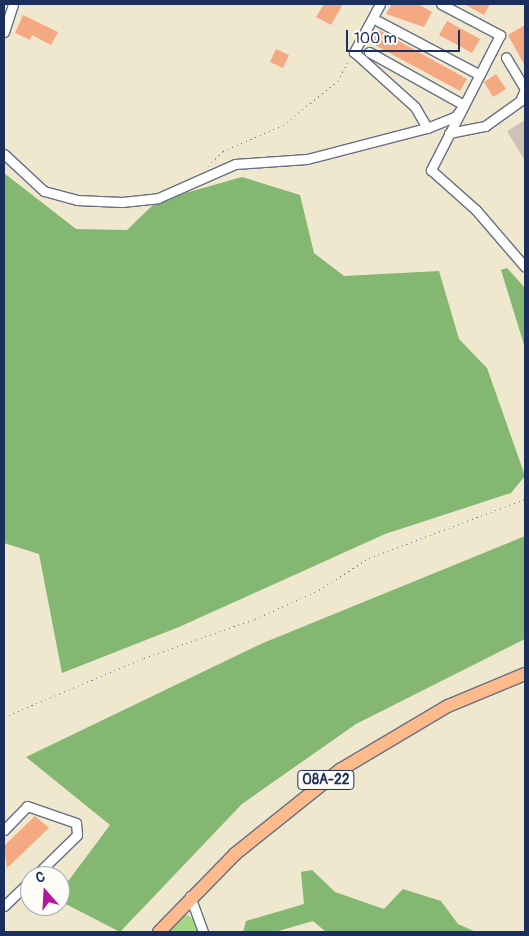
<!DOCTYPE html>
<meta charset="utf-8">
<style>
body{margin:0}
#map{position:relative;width:529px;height:936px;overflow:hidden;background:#f0e8ce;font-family:Pangolin,sans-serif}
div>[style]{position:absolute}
.industrial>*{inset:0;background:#cec1b9}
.green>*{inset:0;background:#a4d685}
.forest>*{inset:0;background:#83b772}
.building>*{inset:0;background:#f5a983}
.path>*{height:1px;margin-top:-0.5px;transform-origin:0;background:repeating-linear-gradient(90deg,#667085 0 1px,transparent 0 5px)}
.roads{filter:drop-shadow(1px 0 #667085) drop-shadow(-1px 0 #667085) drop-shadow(0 1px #667085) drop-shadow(0 -1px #667085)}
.minor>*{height:9px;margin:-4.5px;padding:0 4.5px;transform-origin:4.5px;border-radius:4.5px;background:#fff}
.highway>*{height:12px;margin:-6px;padding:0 6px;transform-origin:6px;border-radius:6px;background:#fcba8d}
span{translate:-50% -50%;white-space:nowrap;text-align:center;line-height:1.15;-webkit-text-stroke:4.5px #fdfcf7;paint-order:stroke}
.shield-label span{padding:1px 4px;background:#fdfcf7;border:1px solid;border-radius:4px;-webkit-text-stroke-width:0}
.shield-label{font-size:14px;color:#1b2f5e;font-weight:700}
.frame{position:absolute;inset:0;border:5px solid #1b2f5e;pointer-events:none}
.north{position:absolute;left:20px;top:866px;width:50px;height:50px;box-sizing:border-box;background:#fdfcf7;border:1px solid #a3aaba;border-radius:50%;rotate:341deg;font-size:14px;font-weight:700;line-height:20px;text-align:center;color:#1b2f5e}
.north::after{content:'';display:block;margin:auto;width:18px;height:22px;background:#b5179e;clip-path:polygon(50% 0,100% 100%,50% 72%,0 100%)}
.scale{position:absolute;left:346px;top:30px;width:114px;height:22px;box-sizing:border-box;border:2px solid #1b2f5e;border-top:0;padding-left:6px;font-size:15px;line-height:18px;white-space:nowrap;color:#1b2f5e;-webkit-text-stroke:4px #fdfcf7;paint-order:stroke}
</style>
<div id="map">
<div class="industrial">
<i style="clip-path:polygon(525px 120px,525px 161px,507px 131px)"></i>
</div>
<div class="green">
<i style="clip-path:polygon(188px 915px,196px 921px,198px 932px,167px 932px,177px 920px)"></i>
</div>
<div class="forest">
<i style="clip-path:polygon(4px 173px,76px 229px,127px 230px,157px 201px,242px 177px,300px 195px,314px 253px,344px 276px,439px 271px,459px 339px,487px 368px,525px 476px,511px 493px,385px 534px,179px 627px,62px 673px,39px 554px,4px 543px)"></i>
<i style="clip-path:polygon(507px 268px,525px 288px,525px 348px,501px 270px)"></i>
<i style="clip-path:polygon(525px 536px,525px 639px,356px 724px,242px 804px,120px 932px,60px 901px,60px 892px,110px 825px,26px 757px,263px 643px)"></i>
<i style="clip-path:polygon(312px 870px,335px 892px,384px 909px,403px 889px,441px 901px,458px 924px,476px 932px,326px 932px,313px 921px,275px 932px,243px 932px,246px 921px,304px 904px,301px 872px)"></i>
</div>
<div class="building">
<i style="clip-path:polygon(324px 4px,343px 4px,331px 25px,316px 17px)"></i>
<i style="clip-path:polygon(392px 4px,418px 4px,432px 12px,424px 27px,386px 14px)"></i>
<i style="clip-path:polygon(464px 4px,490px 4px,484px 15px)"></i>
<i style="clip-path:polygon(23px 15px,58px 32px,51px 45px,32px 35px,30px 40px,15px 33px)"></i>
<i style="clip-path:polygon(447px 21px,480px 39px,472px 53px,439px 35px)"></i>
<i style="clip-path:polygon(525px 25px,525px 66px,508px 35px)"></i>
<i style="clip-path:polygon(379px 30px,467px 79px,460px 91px,371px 43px)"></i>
<i style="clip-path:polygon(276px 49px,289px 55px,283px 68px,270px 62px)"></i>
<i style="clip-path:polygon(496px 74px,506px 89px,493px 97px,484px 82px)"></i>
<i style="clip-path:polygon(35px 816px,49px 828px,7px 868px,4px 846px)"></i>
</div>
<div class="path">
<i style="left:208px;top:166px;width:21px;rotate:-45deg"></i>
<i style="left:223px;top:151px;width:65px;rotate:-23.4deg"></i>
<i style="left:283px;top:125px;width:70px;rotate:-38.7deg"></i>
<i style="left:338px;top:81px;width:25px;rotate:-63deg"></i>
<i style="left:4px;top:717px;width:152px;rotate:-22.9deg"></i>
<i style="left:144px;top:658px;width:118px;rotate:-19.4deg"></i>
<i style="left:255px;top:619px;width:70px;rotate:-24.4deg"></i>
<i style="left:319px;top:590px;width:59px;rotate:-32.6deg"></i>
<i style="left:369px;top:558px;width:167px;rotate:-20.7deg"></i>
</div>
<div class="roads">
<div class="minor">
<i style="left:380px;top:4px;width:55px;rotate:118.4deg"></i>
<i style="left:354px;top:52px;width:82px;rotate:42deg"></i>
<i style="left:415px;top:107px;width:24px;rotate:60deg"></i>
<i style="left:441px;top:4px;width:67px;rotate:27.7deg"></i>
<i style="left:500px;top:35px;width:152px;rotate:117.1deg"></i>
<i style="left:431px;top:170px;width:60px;rotate:41.6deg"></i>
<i style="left:476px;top:210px;width:75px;rotate:49.3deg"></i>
<i style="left:378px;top:21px;width:115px;rotate:27.9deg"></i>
<i style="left:4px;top:32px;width:29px;rotate:-72deg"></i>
<i style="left:369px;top:52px;width:109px;rotate:29.2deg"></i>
<i style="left:449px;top:133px;width:37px;rotate:-11deg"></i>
<i style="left:485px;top:126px;width:43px;rotate:-35.5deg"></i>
<i style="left:520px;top:101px;width:13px;rotate:-67deg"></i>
<i style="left:525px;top:89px;width:37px;rotate:-121deg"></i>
<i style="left:4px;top:154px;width:54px;rotate:42.8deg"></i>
<i style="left:44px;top:191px;width:34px;rotate:15deg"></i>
<i style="left:77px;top:200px;width:45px;rotate:2.5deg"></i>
<i style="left:122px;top:202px;width:36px;rotate:-6deg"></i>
<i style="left:158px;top:198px;width:84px;rotate:-23.8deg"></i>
<i style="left:235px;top:164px;width:72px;rotate:-4deg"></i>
<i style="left:307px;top:159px;width:124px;rotate:-14.5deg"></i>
<i style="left:427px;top:128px;width:31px;rotate:-22deg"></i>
<i style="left:456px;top:116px;width:14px;rotate:-54deg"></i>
<i style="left:4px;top:830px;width:33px;rotate:-46deg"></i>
<i style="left:27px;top:806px;width:52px;rotate:19.1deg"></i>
<i style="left:76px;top:823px;width:12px;rotate:85deg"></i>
<i style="left:77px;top:835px;width:59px;rotate:135.7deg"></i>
<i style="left:190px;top:896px;width:38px;rotate:70deg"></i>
<i style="left:4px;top:906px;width:36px;rotate:-44deg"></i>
</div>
<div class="highway">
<i style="left:159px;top:932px;width:109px;rotate:-45.7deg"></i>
<i style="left:235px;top:854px;width:134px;rotate:-38.7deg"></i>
<i style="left:340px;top:770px;width:126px;rotate:-30.7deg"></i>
<i style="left:448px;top:706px;width:83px;rotate:-22.6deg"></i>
</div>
</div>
<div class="shield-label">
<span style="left:326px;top:780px">08А-22</span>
</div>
<div class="frame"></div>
<div class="north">С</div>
<div class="scale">100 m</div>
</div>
